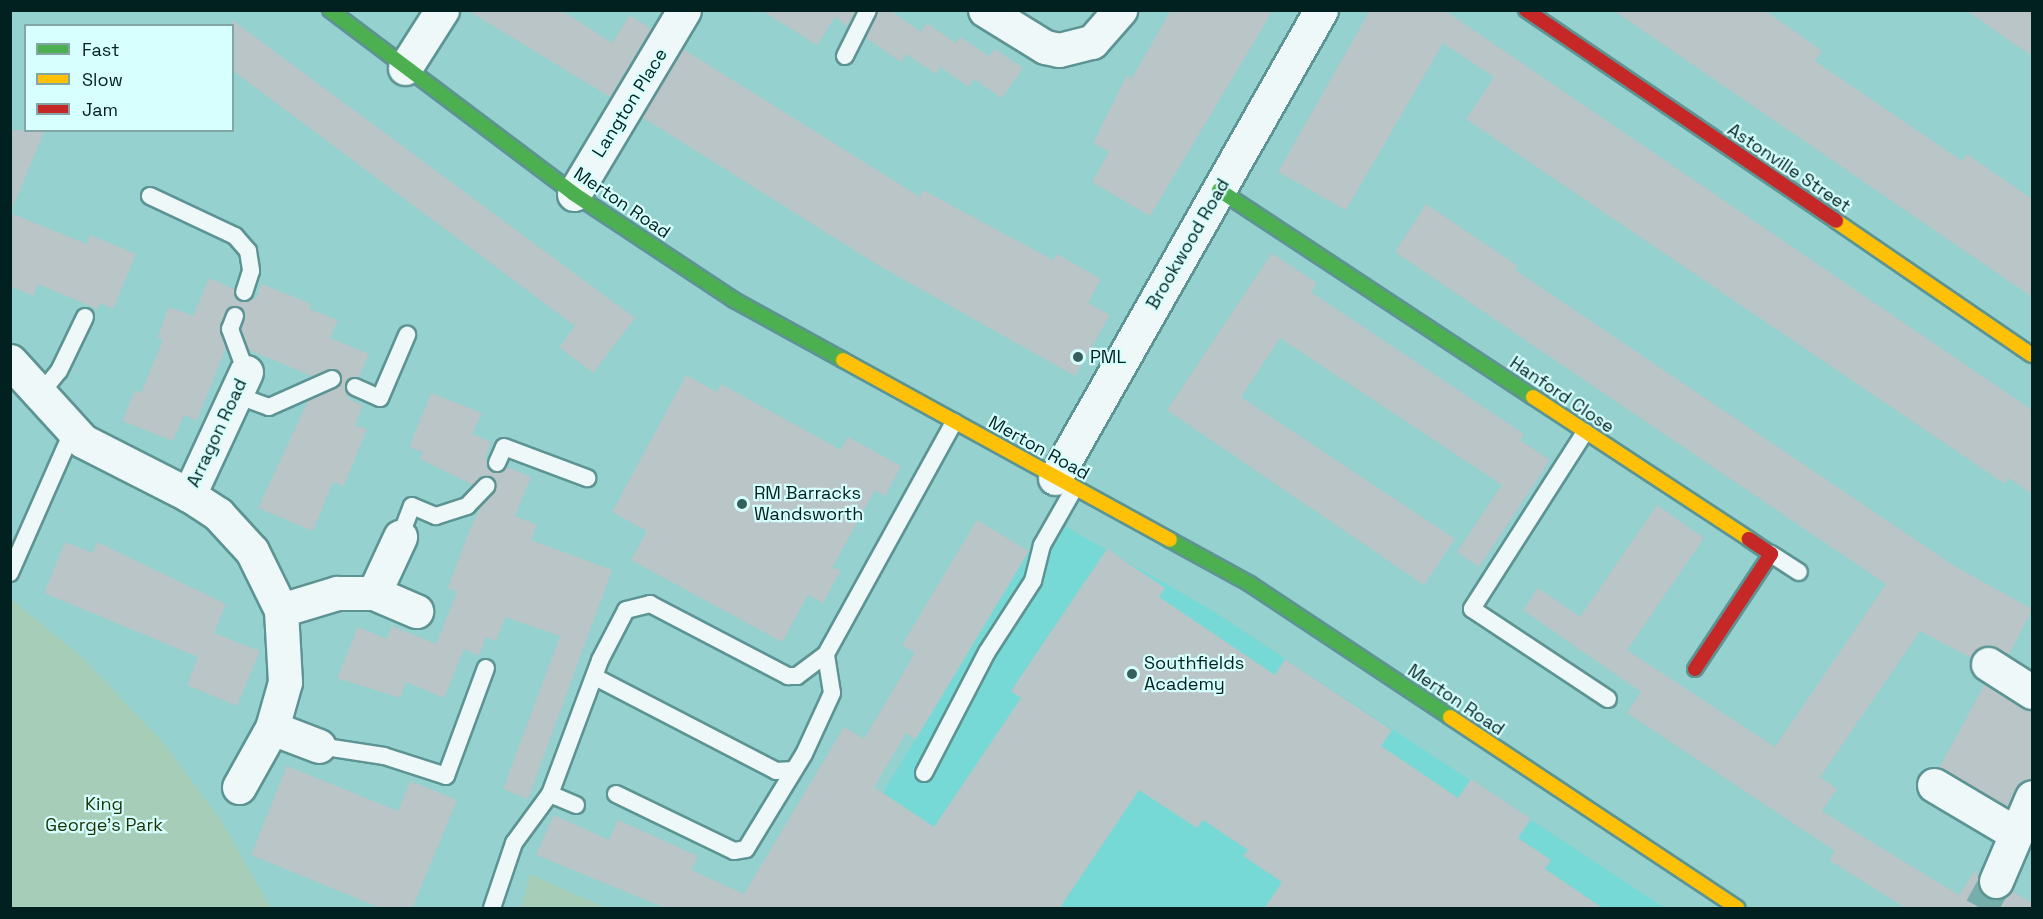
<!DOCTYPE html>
<style>
body{margin:0}
#map{position:relative;width:2043px;height:919px;overflow:hidden;background:#94d1cf;font-family:"Space Grotesk",sans-serif}
div>[style]{position:absolute}
.built>*{inset:0;background:#77d9d6}
.green>*{inset:0;background:#a5cdb7}
.building>*{inset:0;background:#b9c5c6}
.street-tunnel>*{height:33px;margin-top:-16.5px;transform-origin:0;background:repeating-linear-gradient(90deg,#76aeac 0 33px,transparent 0 49px)}
.roads{filter:drop-shadow(2px 0 #5d9493) drop-shadow(-2px 0 #5d9493) drop-shadow(0 2px #5d9493) drop-shadow(0 -2px #5d9493)}
.lane>*{height:16px;margin:-8px;padding:0 8px;transform-origin:8px;border-radius:8px;background:#eff8f8}
.street>*{height:33px;margin:-16.5px;padding:0 16.5px;transform-origin:16.5px;border-radius:16.5px;background:#eff8f8}
.fast>*{height:14px;margin:-7px;padding:0 7px;transform-origin:7px;border-radius:7px;background:#4caf50}
.slow>*{height:14px;margin:-7px;padding:0 7px;transform-origin:7px;border-radius:7px;background:#ffc107}
.jam>*{height:14px;margin:-7px;padding:0 7px;transform-origin:7px;border-radius:7px;background:#c62828}
.dots>*{width:16px;height:16px;translate:-50% -50%;box-sizing:border-box;border:3px solid #d7fffd;border-radius:50%}
span{translate:-50% -50%;white-space:nowrap;text-align:center;line-height:1.15;-webkit-text-stroke:4.5px #d7fffd;paint-order:stroke}
.street-label{font-size:18px;color:#002120}
.poi-label{font-size:18px;color:#002120}
.left{translate:0 -50%;text-align:left}
.park-label{font-size:18px;color:#1b3103}
.frame{position:absolute;inset:0;border:12px solid #002120;pointer-events:none}
.legend{position:absolute;left:24px;top:24px;width:210px;height:108px;box-sizing:border-box;background:#d7fffd;border:2px solid #81a6a5;margin:0;padding:8px 10px;list-style:none;font-size:18px;color:#002120}
.legend li{display:flex;align-items:center;gap:12px;height:30px}
.legend b{width:30px;border:2px solid #81a6a5}
</style>
<div id="map">
<div class="built">
<i style="clip-path:polygon(1049px 517px,1208px 608px,1665px 908px,814px 908px)"></i>
</div>
<div class="green">
<i style="clip-path:polygon(10px 598px,83px 658px,162px 741px,221px 820px,271px 908px,11px 908px)"></i>
<i style="clip-path:polygon(530px 874px,607px 908px,521px 908px)"></i>
</div>
<div class="building">
<i style="clip-path:polygon(467px 10px,561px 10px,612px 43px,630px 15px,651px 29px,610px 97px)"></i>
<i style="clip-path:polygon(761px 10px,856px 10px,848px 26px,835px 17px,817px 45px)"></i>
<i style="clip-path:polygon(878px 10px,890px 10px,921px 32px,927px 23px,956px 43px,960px 37px,989px 56px,995px 49px,1023px 68px,1002px 98px,974px 79px,969px 87px,940px 67px,936px 74px,906px 54px,901px 62px,866px 38px)"></i>
<i style="clip-path:polygon(1171px 10px,1273px 10px,1150px 216px,1092px 182px,1109px 152px,1093px 143px,1127px 75px,1132px 78px)"></i>
<i style="clip-path:polygon(1370px 10px,1444px 10px,2032px 410px,2032px 494px,2009px 478px,2005px 484px,1466px 119px,1494px 77px,1443px 43px,1346px 210px,1278px 172px)"></i>
<i style="clip-path:polygon(1613px 10px,1764px 10px,1797px 33px,1822px 51px,1815px 61px,1962px 161px,1967px 154px,2032px 199px,2032px 297px)"></i>
<i style="clip-path:polygon(1966px 10px,2032px 10px,2032px 56px,2010px 41px)"></i>
<i style="clip-path:polygon(232px 20px,635px 318px,593px 373px,559px 347px,575px 326px,232px 70px)"></i>
<i style="clip-path:polygon(683px 49px,920px 197px,923px 190px,1053px 260px,1057px 254px,1101px 279px,1088px 303px,1110px 315px,1075px 376px,878px 265px,642px 117px)"></i>
<i style="clip-path:polygon(10px 130px,45px 130px,11px 211px,10px 211px)"></i>
<i style="clip-path:polygon(1426px 204px,1518px 266px,1515px 270px,1956px 567px,2032px 609px,2009px 655px,1988px 645px,1979px 648px,1971px 658px,1920px 631px,1820px 777px,1837px 789px,1822px 811px,1893px 855px,1959px 895px,1976px 869px,1981px 892px,1988px 898px,1999px 899px,2012px 891px,2032px 903px,2032px 909px,1907px 909px,1829px 860px,1835px 851px,1627px 713px,1641px 692px,1523px 610px,1538px 588px,1580px 617px,1657px 505px,1704px 538px,1627px 650px,1775px 747px,1886px 584px,1395px 252px)"></i>
<i style="clip-path:polygon(10px 213px,87px 244px,90px 235px,136px 254px,113px 309px,100px 303px,97px 309px,38px 284px,33px 296px,10px 286px)"></i>
<i style="clip-path:polygon(1272px 253px,1317px 283px,1311px 292px,1524px 434px,1520px 440px,1550px 460px,1479px 567px,1457px 552px,1502px 485px,1280px 338px,1241px 397px,1455px 539px,1424px 585px,1167px 410px)"></i>
<i style="clip-path:polygon(209px 278px,234px 289px,241px 302px,256px 298px,262px 284px,311px 304px,309px 309px,338px 320px,330px 338px,369px 354px,359px 377px,349px 378px,345px 388px,350px 400px,363px 405px,355px 425px,367px 429px,344px 486px,333px 482px,313px 531px,258px 508px,308px 401px,337px 388px,342px 375px,333px 369px,312px 376px,249px 350px,241px 329px,245px 314px,239px 306px,228px 308px,220px 325px,226px 348px,197px 420px,184px 415px,173px 441px,122px 421px,135px 390px,141px 393px,163px 340px,157px 338px,169px 307px,193px 316px)"></i>
<i style="clip-path:polygon(686px 375px,717px 392px,721px 384px,841px 450px,848px 437px,901px 466px,885px 496px,875px 490px,832px 568px,841px 570px,823px 603px,808px 595px,782px 642px,631px 560px,647px 531px,612px 512px)"></i>
<i style="clip-path:polygon(431px 393px,482px 413px,472px 434px,491px 442px,485px 458px,489px 470px,499px 473px,507px 467px,531px 477px,515px 516px,537px 525px,531px 540px,612px 570px,528px 799px,503px 789px,560px 636px,505px 617px,496px 641px,486px 637px,479px 656px,464px 649px,444px 698px,406px 682px,400px 698px,337px 678px,358px 627px,387px 639px,392px 626px,436px 644px,457px 592px,448px 588px,468px 534px,480px 508px,496px 489px,489px 476px,473px 485px,420px 459px,423px 452px,409px 447px)"></i>
<i style="clip-path:polygon(977px 520px,1029px 551px,916px 739px,906px 733px,874px 787px,934px 827px,1021px 698px,1011px 691px,1107px 549px,1165px 588px,1159px 597px,1275px 675px,1285px 659px,1392px 730px,1381px 746px,1458px 798px,1471px 779px,1531px 819px,1518px 838px,1551px 860px,1545px 869px,1604px 909px,1264px 909px,1282px 882px,1243px 856px,1248px 850px,1203px 820px,1197px 828px,1139px 790px,1059px 909px,668px 909px,536px 855px,554px 815px,609px 840px,618px 820px,698px 856px,691px 870px,744px 894px,844px 727px,864px 739px,915px 653px,902px 645px)"></i>
<i style="clip-path:polygon(65px 542px,93px 553px,97px 542px,226px 604px,214px 633px,260px 651px,237px 706px,187px 685px,198px 657px,44px 593px)"></i>
<i style="clip-path:polygon(1985px 684px,2032px 711px,2032px 779px,2020px 782px,2007px 807px,1939px 768px)"></i>
<i style="clip-path:polygon(287px 766px,398px 811px,410px 781px,457px 800px,412px 909px,383px 909px,251px 855px)"></i>
</div>
<div class="street-tunnel">
<i style="left:1981px;top:908px;width:31px;rotate:-61deg"></i>
</div>
<div class="roads">
<div class="lane">
<i style="left:845px;top:56px;width:51px;rotate:-63.4deg"></i>
<i style="left:150px;top:196px;width:94px;rotate:25.2deg"></i>
<i style="left:235px;top:236px;width:20px;rotate:49deg"></i>
<i style="left:248px;top:251px;width:20px;rotate:81deg"></i>
<i style="left:251px;top:271px;width:22px;rotate:108deg"></i>
<i style="left:235px;top:316px;width:14px;rotate:111deg"></i>
<i style="left:230px;top:329px;width:46px;rotate:69.6deg"></i>
<i style="left:355px;top:387px;width:27px;rotate:24deg"></i>
<i style="left:380px;top:398px;width:69px;rotate:-66.8deg"></i>
<i style="left:41px;top:393px;width:28px;rotate:-51deg"></i>
<i style="left:59px;top:371px;width:60px;rotate:-64.3deg"></i>
<i style="left:236px;top:395px;width:35px;rotate:20deg"></i>
<i style="left:269px;top:407px;width:69px;rotate:-24deg"></i>
<i style="left:1585px;top:432px;width:210px;rotate:122.6deg"></i>
<i style="left:1472px;top:609px;width:163px;rotate:33.5deg"></i>
<i style="left:497px;top:463px;width:17px;rotate:-66deg"></i>
<i style="left:504px;top:447px;width:89px;rotate:20.5deg"></i>
<i style="left:400px;top:537px;width:33px;rotate:-69deg"></i>
<i style="left:412px;top:506px;width:26px;rotate:23deg"></i>
<i style="left:436px;top:516px;width:33px;rotate:-18deg"></i>
<i style="left:467px;top:506px;width:28px;rotate:-46deg"></i>
<i style="left:1771px;top:554px;width:33px;rotate:33deg"></i>
<i style="left:10px;top:573px;width:156px;rotate:-66.2deg"></i>
<i style="left:595px;top:677px;width:204px;rotate:27.4deg"></i>
<i style="left:776px;top:771px;width:18px;rotate:-3deg"></i>
<i style="left:319px;top:746px;width:66px;rotate:8.7deg"></i>
<i style="left:384px;top:756px;width:65px;rotate:17.9deg"></i>
<i style="left:446px;top:776px;width:115px;rotate:-69.7deg"></i>
<i style="left:924px;top:773px;width:136px;rotate:-62.5deg"></i>
<i style="left:987px;top:652px;width:85px;rotate:-57.1deg"></i>
<i style="left:1033px;top:581px;width:37px;rotate:-76deg"></i>
<i style="left:1042px;top:545px;width:64px;rotate:-60.3deg"></i>
<i style="left:616px;top:794px;width:131px;rotate:25.8deg"></i>
<i style="left:734px;top:851px;width:12px;rotate:-9deg"></i>
<i style="left:746px;top:849px;width:111px;rotate:-58.6deg"></i>
<i style="left:804px;top:754px;width:67px;rotate:-65.3deg"></i>
<i style="left:832px;top:693px;width:39px;rotate:-99deg"></i>
<i style="left:576px;top:805px;width:28px;rotate:-157deg"></i>
<i style="left:550px;top:794px;width:143px;rotate:-69.5deg"></i>
<i style="left:600px;top:660px;width:56px;rotate:-62.5deg"></i>
<i style="left:626px;top:610px;width:25px;rotate:-14deg"></i>
<i style="left:650px;top:604px;width:156px;rotate:27.6deg"></i>
<i style="left:788px;top:676px;width:9px"></i>
<i style="left:797px;top:676px;width:36px;rotate:-37deg"></i>
<i style="left:826px;top:654px;width:265px;rotate:-61.1deg"></i>
<i style="left:492px;top:908px;width:69px;rotate:-71.3deg"></i>
<i style="left:514px;top:843px;width:61px;rotate:-53.7deg"></i>
</div>
<div class="street">
<i style="left:985px;top:10px;width:70px;rotate:31.7deg"></i>
<i style="left:1045px;top:47px;width:14px;rotate:12deg"></i>
<i style="left:1059px;top:50px;width:34px;rotate:-14deg"></i>
<i style="left:1092px;top:42px;width:43px;rotate:-48.8deg"></i>
<i style="left:405px;top:68px;width:69px;rotate:-57.5deg"></i>
<i style="left:574px;top:194px;width:214px;rotate:-59.1deg"></i>
<i style="left:10px;top:361px;width:108px;rotate:47.6deg"></i>
<i style="left:83px;top:441px;width:119px;rotate:27deg"></i>
<i style="left:246px;top:372px;width:136px;rotate:114.9deg"></i>
<i style="left:189px;top:495px;width:35px;rotate:33deg"></i>
<i style="left:218px;top:514px;width:50px;rotate:47.4deg"></i>
<i style="left:252px;top:551px;width:66px;rotate:63.8deg"></i>
<i style="left:281px;top:610px;width:59px;rotate:-16.9deg"></i>
<i style="left:337px;top:593px;width:37px"></i>
<i style="left:374px;top:593px;width:46px;rotate:23.2deg"></i>
<i style="left:1055px;top:478px;width:538px;rotate:-60.39deg"></i>
<i style="left:374px;top:593px;width:62px;rotate:-65.1deg"></i>
<i style="left:1988px;top:664px;width:52px;rotate:32.5deg"></i>
<i style="left:272px;top:728px;width:50px;rotate:21deg"></i>
<i style="left:1934px;top:785px;width:94px;rotate:30.7deg"></i>
<i style="left:239px;top:787px;width:68px;rotate:-60.8deg"></i>
<i style="left:272px;top:728px;width:48px;rotate:-74.2deg"></i>
<i style="left:285px;top:682px;width:72px;rotate:-93.2deg"></i>
<i style="left:1996px;top:881px;width:91px;rotate:-66.8deg"></i>
</div>
<div class="fast">
<i style="left:330px;top:10px;width:306px;rotate:37deg"></i>
<i style="left:574px;top:194px;width:192px;rotate:33.5deg"></i>
<i style="left:734px;top:300px;width:124px;rotate:28.8deg"></i>
<i style="left:1219px;top:190px;width:376px;rotate:33.4deg"></i>
<i style="left:1170px;top:540px;width:91px;rotate:28.8deg"></i>
<i style="left:1250px;top:584px;width:240px;rotate:33.6deg"></i>
</div>
<div class="slow">
<i style="left:1836px;top:221px;width:237px;rotate:34.4deg"></i>
<i style="left:843px;top:360px;width:373px;rotate:28.8deg"></i>
<i style="left:1533px;top:397px;width:258px;rotate:33.3deg"></i>
<i style="left:1450px;top:717px;width:345px;rotate:33.6deg"></i>
</div>
<div class="jam">
<i style="left:1526px;top:10px;width:375px;rotate:34.2deg"></i>
<i style="left:1695px;top:669px;width:138px;rotate:-56.5deg"></i>
<i style="left:1771px;top:554px;width:27px;rotate:-146deg"></i>
</div>
</div>
<div class="dots">
<i style="left:1078px;top:357px;background:#345f5d"></i>
<i style="left:742px;top:504px;background:#345f5d"></i>
<i style="left:1132px;top:674px;background:#345f5d"></i>
</div>
<div class="street-label">
<span style="left:630px;top:103px;rotate:-58deg">Langton Place</span>
<span style="left:1789px;top:168px;rotate:34deg">Astonville Street</span>
<span style="left:622px;top:203px;rotate:34deg">Merton Road</span>
<span style="left:1188px;top:244px;rotate:-60deg">Brookwood Road</span>
<span style="left:1562px;top:395px;rotate:34deg">Hanford Close</span>
<span style="left:217px;top:433px;rotate:-65deg">Arragon Road</span>
<span style="left:1039px;top:448px;rotate:29deg">Merton Road</span>
<span style="left:1456px;top:700px;rotate:34deg">Merton Road</span>
</div>
<div class="poi-label">
<span class="left" style="left:1090px;top:357px">PML</span>
<span class="left" style="left:754px;top:504px">RM Barracks<br>Wandsworth</span>
<span class="left" style="left:1144px;top:674px">Southfields<br>Academy</span>
</div>
<div class="park-label">
<span style="left:104px;top:815px">King<br>George's Park</span>
</div>
<div class="frame"></div>
<ul class="legend">
<li><b style="height:8px;background:#4caf50"></b>Fast</li>
<li><b style="height:8px;background:#ffc107"></b>Slow</li>
<li><b style="height:8px;background:#c62828"></b>Jam</li>
</ul>
</div>
